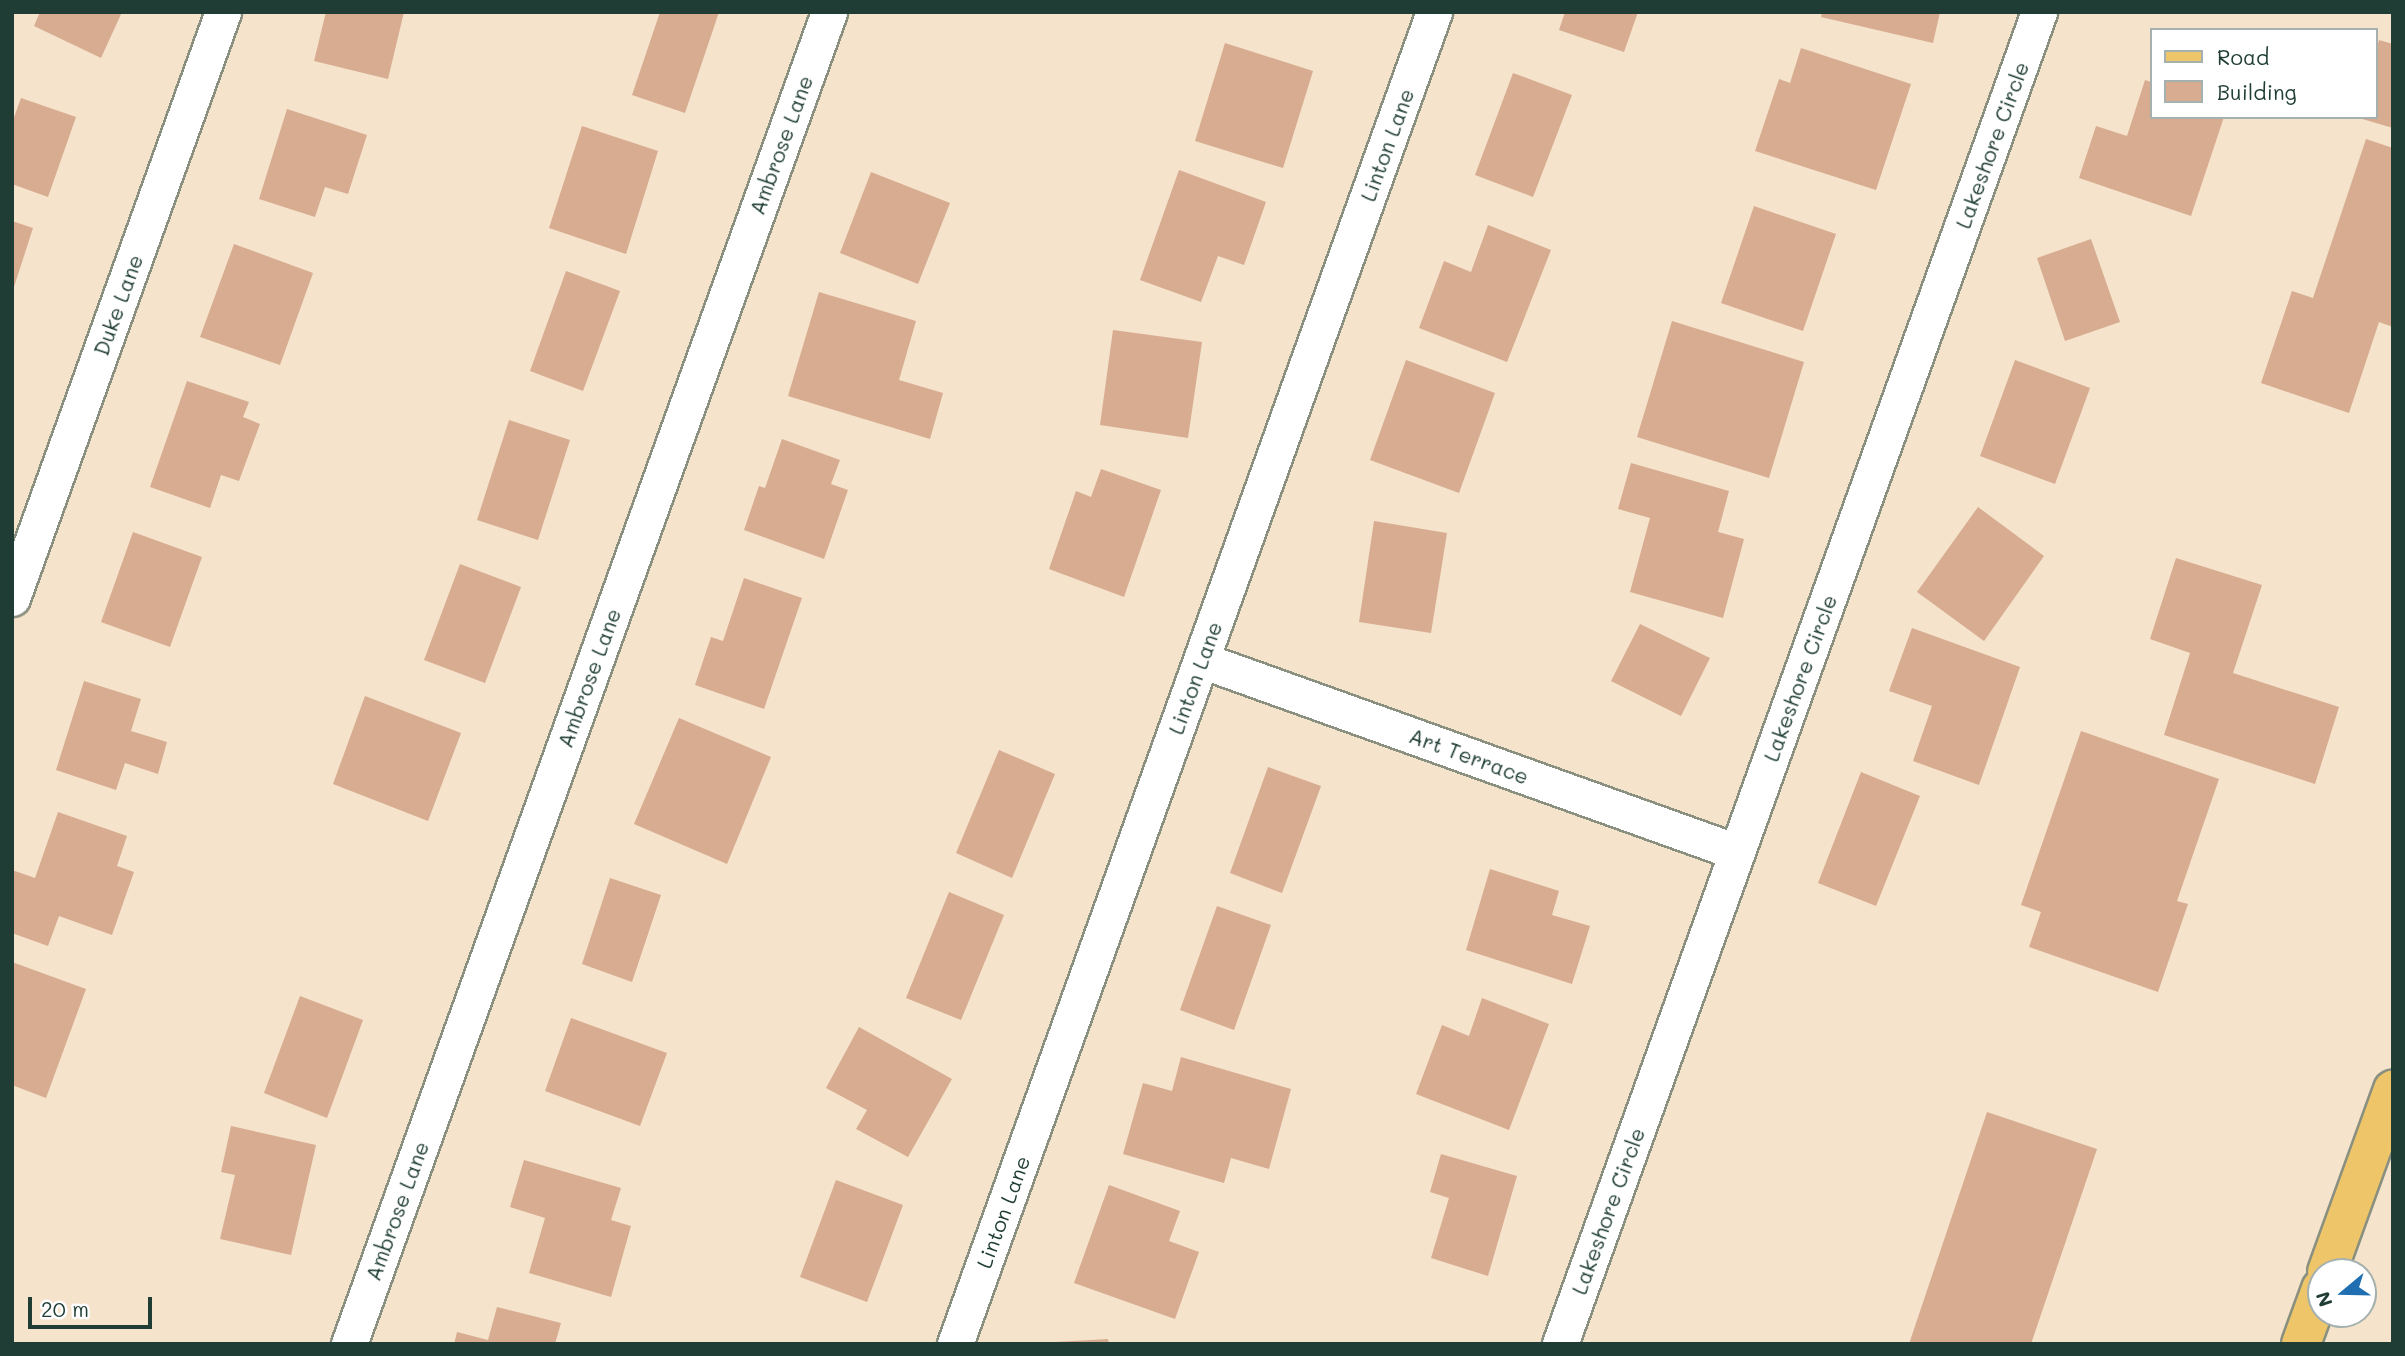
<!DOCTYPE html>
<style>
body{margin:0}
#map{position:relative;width:2405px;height:1356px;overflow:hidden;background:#f5e3cb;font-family:Mali,sans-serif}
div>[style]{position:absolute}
.building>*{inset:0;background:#d7ac91}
.roads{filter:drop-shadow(2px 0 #8a9080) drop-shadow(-2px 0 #8a9080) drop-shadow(0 2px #8a9080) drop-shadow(0 -2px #8a9080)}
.minor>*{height:35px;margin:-17.5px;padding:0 17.5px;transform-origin:17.5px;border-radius:17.5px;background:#fff}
.primary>*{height:38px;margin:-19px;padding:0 19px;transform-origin:19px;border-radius:19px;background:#eec569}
span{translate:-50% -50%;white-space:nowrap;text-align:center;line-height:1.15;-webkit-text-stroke:5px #fff;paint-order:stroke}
.street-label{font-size:21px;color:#1f3d34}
.frame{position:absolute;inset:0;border:14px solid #1f3d34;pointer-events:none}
.legend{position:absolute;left:2150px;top:28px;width:228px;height:91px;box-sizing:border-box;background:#fff;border:2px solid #a5b1ae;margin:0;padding:9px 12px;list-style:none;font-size:21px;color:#1f3d34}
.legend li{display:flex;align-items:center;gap:14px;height:35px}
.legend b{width:35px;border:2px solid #a5b1ae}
.north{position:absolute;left:2307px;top:1258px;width:70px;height:70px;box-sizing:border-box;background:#fff;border:2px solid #a5b1ae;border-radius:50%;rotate:251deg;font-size:19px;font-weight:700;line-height:28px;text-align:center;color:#1f3d34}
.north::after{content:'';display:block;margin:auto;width:24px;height:32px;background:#1f6fb2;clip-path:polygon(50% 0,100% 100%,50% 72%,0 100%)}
.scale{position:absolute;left:28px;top:1297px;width:124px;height:32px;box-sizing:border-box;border:4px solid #1f3d34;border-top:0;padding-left:9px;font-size:21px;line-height:24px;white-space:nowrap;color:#1f3d34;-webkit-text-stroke:5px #fff;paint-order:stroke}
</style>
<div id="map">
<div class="building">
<i style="clip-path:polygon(40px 12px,122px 12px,101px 58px,34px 26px)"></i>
<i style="clip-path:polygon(326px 12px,404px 12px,388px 79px,314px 61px)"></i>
<i style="clip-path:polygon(660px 12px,719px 12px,685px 113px,632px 95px)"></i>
<i style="clip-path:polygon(1565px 12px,1638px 12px,1624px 52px,1559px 30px)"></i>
<i style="clip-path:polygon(1822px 12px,1940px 12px,1933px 43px,1821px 17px)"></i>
<i style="clip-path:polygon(2379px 40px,2393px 44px,2393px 128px,2359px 118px,2375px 117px,2375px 53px)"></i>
<i style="clip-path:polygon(1225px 43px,1313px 71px,1283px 168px,1195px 141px)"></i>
<i style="clip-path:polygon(1801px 48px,1911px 84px,1876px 190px,1755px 151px,1779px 79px,1790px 83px)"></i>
<i style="clip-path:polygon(1513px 73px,1572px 95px,1533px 197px,1475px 175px)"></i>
<i style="clip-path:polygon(2145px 80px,2151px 82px,2151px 117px,2224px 117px,2191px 216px,2079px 178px,2096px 126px,2127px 136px)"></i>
<i style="clip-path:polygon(21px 98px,76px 117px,48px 197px,12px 184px,12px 123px)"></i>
<i style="clip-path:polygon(287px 109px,367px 135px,348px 194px,325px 187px,315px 217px,259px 199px)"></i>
<i style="clip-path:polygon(582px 126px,658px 151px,626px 254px,549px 228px)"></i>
<i style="clip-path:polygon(2366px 139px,2393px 148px,2393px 327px,2379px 322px,2349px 413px,2261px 383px,2292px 291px,2313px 298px)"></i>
<i style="clip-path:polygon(1179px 170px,1266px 202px,1244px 265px,1218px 256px,1201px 302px,1140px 280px)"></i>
<i style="clip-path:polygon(871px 172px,950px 203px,918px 284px,840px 253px)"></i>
<i style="clip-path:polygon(1754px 206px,1836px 234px,1803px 331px,1721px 303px)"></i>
<i style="clip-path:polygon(12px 221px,33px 228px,13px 290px,12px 290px)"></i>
<i style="clip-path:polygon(1488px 225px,1551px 250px,1507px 362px,1419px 328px,1444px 261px,1471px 272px)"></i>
<i style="clip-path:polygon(2091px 239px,2120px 322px,2065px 341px,2037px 258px)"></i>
<i style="clip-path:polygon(234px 244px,313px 273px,280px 365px,200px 337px)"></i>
<i style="clip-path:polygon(566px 271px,620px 291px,583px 391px,530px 371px)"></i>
<i style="clip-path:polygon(819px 292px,916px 321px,899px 380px,943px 393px,930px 439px,788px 396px)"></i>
<i style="clip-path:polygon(1672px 321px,1804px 362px,1769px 478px,1637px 437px)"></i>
<i style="clip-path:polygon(1113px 330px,1202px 342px,1188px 438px,1100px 425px)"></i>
<i style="clip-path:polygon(1406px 360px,1495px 393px,1459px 493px,1370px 460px)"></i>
<i style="clip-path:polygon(2015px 360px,2090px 388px,2055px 484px,1980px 456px)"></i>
<i style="clip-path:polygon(187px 381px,249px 402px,243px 417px,260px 424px,239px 481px,221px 475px,210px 508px,150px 487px)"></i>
<i style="clip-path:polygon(509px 420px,570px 440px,538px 540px,477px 520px)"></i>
<i style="clip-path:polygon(782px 439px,840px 460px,831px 484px,848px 490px,824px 559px,744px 530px,759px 486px,765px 488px)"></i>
<i style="clip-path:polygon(1631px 463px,1729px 491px,1718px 532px,1744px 539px,1723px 618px,1630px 592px,1650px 518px,1618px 509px)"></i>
<i style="clip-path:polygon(1101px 469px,1161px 490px,1124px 597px,1049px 569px,1076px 491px,1091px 497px)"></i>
<i style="clip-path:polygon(1978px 507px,2044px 556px,1984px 641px,1917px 592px)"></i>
<i style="clip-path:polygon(1374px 521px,1447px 533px,1431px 633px,1359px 622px)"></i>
<i style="clip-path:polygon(133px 532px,202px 557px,170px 647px,101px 622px)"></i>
<i style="clip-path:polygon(2176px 558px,2262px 585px,2233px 673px,2339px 707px,2315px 784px,2164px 735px,2190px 653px,2150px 639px)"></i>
<i style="clip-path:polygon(460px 564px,521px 587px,485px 683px,424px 660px)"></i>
<i style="clip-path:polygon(744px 578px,802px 598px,764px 709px,695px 685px,711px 637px,723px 641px)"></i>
<i style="clip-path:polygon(1640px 624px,1710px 658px,1681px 716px,1611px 681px)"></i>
<i style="clip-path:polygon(1912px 628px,2020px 667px,1979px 785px,1913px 761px,1932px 706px,1889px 691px)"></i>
<i style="clip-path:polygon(84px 681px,141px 699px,131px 731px,167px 742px,158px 774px,125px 763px,116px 790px,56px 770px)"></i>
<i style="clip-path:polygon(365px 696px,461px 733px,428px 821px,333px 784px)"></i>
<i style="clip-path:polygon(679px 718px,771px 757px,727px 864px,634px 824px)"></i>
<i style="clip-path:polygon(2081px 731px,2219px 779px,2177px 901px,2188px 904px,2158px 992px,2029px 947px,2041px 912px,2021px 905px)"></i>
<i style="clip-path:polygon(999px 750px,1055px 774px,1012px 878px,956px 853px)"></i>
<i style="clip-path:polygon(1268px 767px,1321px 786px,1282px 893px,1230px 873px)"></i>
<i style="clip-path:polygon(1861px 772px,1920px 796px,1876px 906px,1818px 883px)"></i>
<i style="clip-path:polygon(58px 812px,127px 836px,117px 866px,134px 872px,112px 935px,59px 916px,48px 946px,12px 933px,12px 870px,35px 878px)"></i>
<i style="clip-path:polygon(1490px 869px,1559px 891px,1552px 915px,1590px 926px,1572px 984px,1466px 950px)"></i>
<i style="clip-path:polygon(610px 878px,661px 895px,632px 982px,582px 964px)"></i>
<i style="clip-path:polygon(949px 892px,1004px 915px,961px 1020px,906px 998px)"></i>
<i style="clip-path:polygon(1217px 906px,1271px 925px,1234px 1030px,1180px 1010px)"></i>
<i style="clip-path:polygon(12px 962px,86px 989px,46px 1098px,12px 1085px)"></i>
<i style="clip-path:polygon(300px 996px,363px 1020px,327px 1118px,264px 1093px)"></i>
<i style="clip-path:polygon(1482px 998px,1549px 1024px,1509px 1130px,1416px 1094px,1442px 1025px,1469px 1036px)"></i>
<i style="clip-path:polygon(571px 1018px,667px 1053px,640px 1126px,545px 1091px)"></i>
<i style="clip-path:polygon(859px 1027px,952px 1079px,908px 1157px,856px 1129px,867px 1110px,826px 1088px)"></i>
<i style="clip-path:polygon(1181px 1057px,1291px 1089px,1269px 1169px,1231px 1158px,1224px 1183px,1123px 1154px,1143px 1083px,1172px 1091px)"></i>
<i style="clip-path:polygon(1987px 1112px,2097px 1149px,2031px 1344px,1909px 1344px)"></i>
<i style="clip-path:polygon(231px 1126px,316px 1145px,291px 1255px,220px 1239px,235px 1175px,221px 1172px)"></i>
<i style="clip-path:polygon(1441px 1154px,1517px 1176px,1488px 1276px,1431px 1258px,1449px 1198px,1430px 1192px)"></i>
<i style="clip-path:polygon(524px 1160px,621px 1188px,611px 1220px,631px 1226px,611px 1297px,529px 1273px,545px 1218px,510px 1207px)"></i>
<i style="clip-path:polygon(836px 1180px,903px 1205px,867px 1302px,800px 1277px)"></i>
<i style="clip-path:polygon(1109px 1185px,1180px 1211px,1169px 1241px,1199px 1252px,1175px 1319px,1074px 1283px)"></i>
<i style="clip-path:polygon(497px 1307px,561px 1323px,555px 1344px,454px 1344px,457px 1332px,488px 1340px)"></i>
<i style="clip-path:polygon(1108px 1339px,1109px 1344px,1055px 1344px,1055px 1342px)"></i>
</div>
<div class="roads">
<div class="minor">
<i style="left:12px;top:598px;width:623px;rotate:-70.2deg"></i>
<i style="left:1201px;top:660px;width:569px;rotate:19.71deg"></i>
<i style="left:349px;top:1344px;width:1416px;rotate:-70.18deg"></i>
<i style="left:955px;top:1344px;width:1416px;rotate:-70.22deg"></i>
<i style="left:1560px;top:1344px;width:1416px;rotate:-70.22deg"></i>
</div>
<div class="primary">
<i style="left:2327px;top:1272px;width:194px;rotate:-70.1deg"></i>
<i style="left:2301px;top:1344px;width:59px;rotate:-70deg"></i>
</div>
</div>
<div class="street-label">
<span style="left:781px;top:145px;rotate:-70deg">Ambrose Lane</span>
<span style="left:1387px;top:145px;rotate:-70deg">Linton Lane</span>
<span style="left:1992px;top:145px;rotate:-70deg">Lakeshore Circle</span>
<span style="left:118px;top:305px;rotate:-70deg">Duke Lane</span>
<span style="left:589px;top:678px;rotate:-70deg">Ambrose Lane</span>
<span style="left:1195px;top:678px;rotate:-70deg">Linton Lane</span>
<span style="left:1800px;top:678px;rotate:-70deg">Lakeshore Circle</span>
<span style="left:1469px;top:756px;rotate:20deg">Art Terrace</span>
<span style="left:397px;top:1211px;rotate:-70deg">Ambrose Lane</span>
<span style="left:1608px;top:1211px;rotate:-70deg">Lakeshore Circle</span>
<span style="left:1003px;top:1212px;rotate:-70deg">Linton Lane</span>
</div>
<div class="frame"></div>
<ul class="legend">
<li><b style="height:9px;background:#eec569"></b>Road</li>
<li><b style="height:19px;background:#d7ac91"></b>Building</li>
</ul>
<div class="north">N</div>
<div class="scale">20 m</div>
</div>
